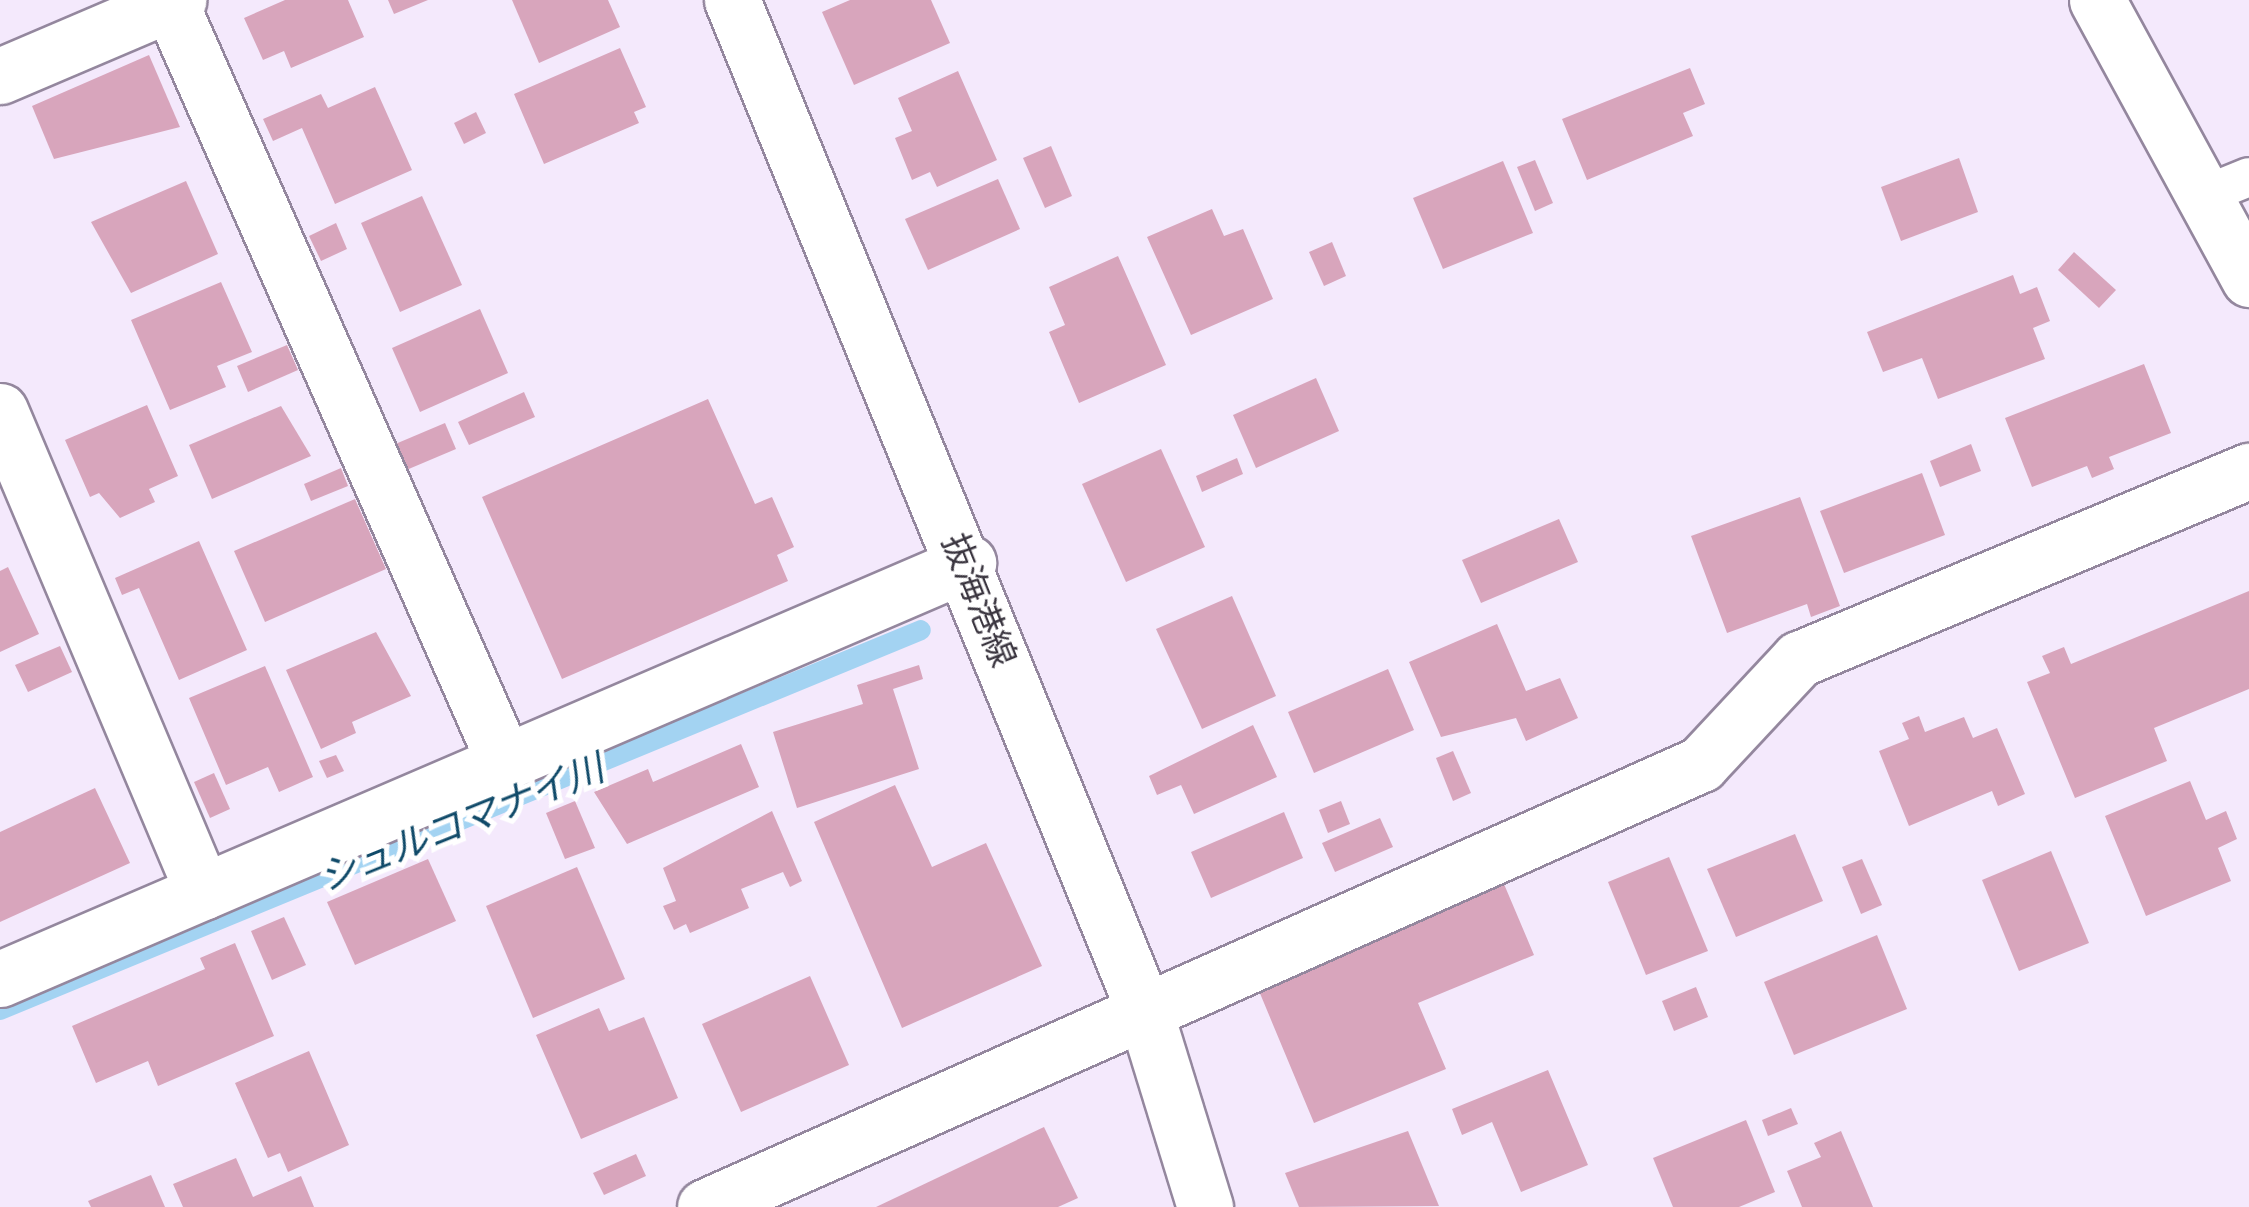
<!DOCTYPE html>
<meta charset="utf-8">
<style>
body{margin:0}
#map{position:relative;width:2249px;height:1207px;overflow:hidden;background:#f4e9fc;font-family:Georgia,"Noto Sans JP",serif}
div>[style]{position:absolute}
.stream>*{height:20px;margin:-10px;padding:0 10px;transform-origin:10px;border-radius:10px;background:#a3d3f2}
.building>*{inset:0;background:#d8a5bc}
.roads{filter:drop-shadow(2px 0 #94879e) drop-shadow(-2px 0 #94879e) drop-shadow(0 2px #94879e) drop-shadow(0 -2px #94879e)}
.lane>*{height:38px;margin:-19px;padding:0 19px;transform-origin:19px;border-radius:19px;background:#fff}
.street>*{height:55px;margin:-27.5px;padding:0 27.5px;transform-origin:27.5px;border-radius:27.5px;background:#fff}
.secondary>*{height:55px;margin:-27.5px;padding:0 27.5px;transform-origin:27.5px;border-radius:27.5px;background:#fff}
span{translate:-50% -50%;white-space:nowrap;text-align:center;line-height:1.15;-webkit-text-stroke:10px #fff;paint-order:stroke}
.street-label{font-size:35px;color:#3b3640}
.water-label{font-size:38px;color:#104a69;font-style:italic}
</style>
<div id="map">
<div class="stream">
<i style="left:0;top:1010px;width:996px;rotate:-22.42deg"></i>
</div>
<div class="building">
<i style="clip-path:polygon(285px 0,348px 0,364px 37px,291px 68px,284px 51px,263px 60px,244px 18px)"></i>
<i style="clip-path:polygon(388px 0,428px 0,394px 14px)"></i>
<i style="clip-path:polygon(512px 0,608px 0,620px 27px,539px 63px)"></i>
<i style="clip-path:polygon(850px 0,931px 0,950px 43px,854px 85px,822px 12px)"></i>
<i style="clip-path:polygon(620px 48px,646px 107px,634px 112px,639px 123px,544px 164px,514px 94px)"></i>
<i style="clip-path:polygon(149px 55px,180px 127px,54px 159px,32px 106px)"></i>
<i style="clip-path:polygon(1690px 68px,1705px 104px,1683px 113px,1693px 136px,1587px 180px,1562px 119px)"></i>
<i style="clip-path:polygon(958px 71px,997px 160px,937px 187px,930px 172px,912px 180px,895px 138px,912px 131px,898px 98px)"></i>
<i style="clip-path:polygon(375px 87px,412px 170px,335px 204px,302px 128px,273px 141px,263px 119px,321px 94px,328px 108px)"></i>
<i style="clip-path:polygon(476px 112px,486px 133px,464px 144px,454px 123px)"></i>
<i style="clip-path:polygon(1051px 146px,1072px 196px,1045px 208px,1023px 158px)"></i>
<i style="clip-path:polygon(1959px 158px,1978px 212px,1901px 241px,1881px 187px)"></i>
<i style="clip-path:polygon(1535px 160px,1553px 203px,1535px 211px,1517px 167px)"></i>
<i style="clip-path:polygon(1503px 161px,1533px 233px,1443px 269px,1413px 198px)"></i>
<i style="clip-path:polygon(998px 179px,1020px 229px,928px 270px,905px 219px)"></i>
<i style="clip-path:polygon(186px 181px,218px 254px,131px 293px,91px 222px)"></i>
<i style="clip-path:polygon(422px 196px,462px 285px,400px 312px,361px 223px)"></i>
<i style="clip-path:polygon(1212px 209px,1224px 236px,1243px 229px,1273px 299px,1191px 335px,1147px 237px)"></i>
<i style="clip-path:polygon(336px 223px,347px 249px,321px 261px,309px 236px)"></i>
<i style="clip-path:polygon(1332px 242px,1346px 276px,1324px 286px,1309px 252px)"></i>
<i style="clip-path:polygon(2074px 252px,2116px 290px,2099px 308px,2058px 270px)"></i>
<i style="clip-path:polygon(1118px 256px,1166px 365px,1079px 403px,1049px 332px,1065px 325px,1049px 287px)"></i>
<i style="clip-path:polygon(2013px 275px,2020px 294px,2037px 287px,2050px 321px,2033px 328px,2045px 359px,1938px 399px,1922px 358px,1883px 372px,1867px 332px)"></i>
<i style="clip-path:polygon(221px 282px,252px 352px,217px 366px,226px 387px,170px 410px,131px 320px)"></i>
<i style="clip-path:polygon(480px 309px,508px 373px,420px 412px,392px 348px)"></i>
<i style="clip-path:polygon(287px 345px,298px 370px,248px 392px,237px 366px)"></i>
<i style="clip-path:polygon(2144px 364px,2171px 433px,2109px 457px,2114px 469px,2092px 478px,2087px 466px,2032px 487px,2005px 418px)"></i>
<i style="clip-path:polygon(1316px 378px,1339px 431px,1256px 468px,1233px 415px)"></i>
<i style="clip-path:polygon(524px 392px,535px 417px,469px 445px,458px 422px)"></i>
<i style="clip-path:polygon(708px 399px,755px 504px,772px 497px,794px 547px,777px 555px,788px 581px,562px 679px,482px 497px)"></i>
<i style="clip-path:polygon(147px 405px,178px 476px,149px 489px,155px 502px,120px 518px,99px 493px,90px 497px,65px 440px)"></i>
<i style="clip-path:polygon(281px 406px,311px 456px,212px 499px,189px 445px)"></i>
<i style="clip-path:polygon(445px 423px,456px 449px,404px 471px,393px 445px)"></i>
<i style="clip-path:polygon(1971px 444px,1981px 471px,1940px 487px,1930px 461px)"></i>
<i style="clip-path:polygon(1161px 449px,1205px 547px,1126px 582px,1082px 484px)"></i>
<i style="clip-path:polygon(1237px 458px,1243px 474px,1202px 492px,1196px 476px)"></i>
<i style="clip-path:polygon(341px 468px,348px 486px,311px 501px,304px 484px)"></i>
<i style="clip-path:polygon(1922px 473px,1945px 535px,1844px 573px,1820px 511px)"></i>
<i style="clip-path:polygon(1800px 497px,1840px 606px,1811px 617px,1807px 604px,1727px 633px,1691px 536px)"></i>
<i style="clip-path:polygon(355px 499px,386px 569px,265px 622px,234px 551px)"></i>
<i style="clip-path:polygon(1559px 519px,1578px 562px,1481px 603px,1462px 560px)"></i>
<i style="clip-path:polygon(199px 541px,247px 650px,179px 680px,139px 588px,122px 595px,115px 578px)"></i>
<i style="clip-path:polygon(8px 567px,39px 634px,0 652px,0 571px)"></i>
<i style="clip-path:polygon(2249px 591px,2249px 689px,2154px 728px,2167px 761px,2075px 798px,2027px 682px,2050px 673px,2042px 656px,2064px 647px,2071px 664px)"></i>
<i style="clip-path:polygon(1232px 596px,1276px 696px,1202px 729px,1156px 629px)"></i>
<i style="clip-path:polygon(1497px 624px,1526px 691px,1560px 678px,1578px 718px,1526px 741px,1516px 718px,1441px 737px,1409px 662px)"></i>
<i style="clip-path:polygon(376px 632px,411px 696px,352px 722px,356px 733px,321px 749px,286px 670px)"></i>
<i style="clip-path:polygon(60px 646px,72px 672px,28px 692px,15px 665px)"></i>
<i style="clip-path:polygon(919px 665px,923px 679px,893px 689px,919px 769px,797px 808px,773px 732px,863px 704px,857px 685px)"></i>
<i style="clip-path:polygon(265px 666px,313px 777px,279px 792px,268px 767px,226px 785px,189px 698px)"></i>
<i style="clip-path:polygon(1388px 669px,1414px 730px,1314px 773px,1288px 712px)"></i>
<i style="clip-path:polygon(1919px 716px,1925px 732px,1964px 717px,1973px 738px,1997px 728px,2025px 794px,1998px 806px,1992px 791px,1909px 826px,1879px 751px,1909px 739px,1902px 723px)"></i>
<i style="clip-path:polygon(1253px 725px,1277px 777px,1194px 814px,1181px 785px,1157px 795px,1149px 776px)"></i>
<i style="clip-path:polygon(741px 744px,759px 787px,627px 844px,594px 792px,648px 769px,653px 782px)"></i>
<i style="clip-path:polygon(1453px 751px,1471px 793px,1453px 801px,1436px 758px)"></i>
<i style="clip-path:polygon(336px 755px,344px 771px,327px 778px,319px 761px)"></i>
<i style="clip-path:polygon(214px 773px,230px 809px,210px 818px,194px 782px)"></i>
<i style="clip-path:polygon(2190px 781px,2206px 820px,2226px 811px,2237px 839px,2218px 848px,2231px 881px,2146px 916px,2105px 816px)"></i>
<i style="clip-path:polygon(895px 785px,932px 867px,986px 843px,1042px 966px,902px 1028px,814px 822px)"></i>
<i style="clip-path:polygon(95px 788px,130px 863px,0 922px,0 832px)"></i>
<i style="clip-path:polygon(575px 801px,595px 848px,565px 859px,546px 813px)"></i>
<i style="clip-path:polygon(1341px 801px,1350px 824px,1328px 833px,1319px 810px)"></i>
<i style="clip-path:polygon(772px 811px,802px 881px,790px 887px,783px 872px,741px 889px,749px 908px,690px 933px,686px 924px,674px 930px,663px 906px,676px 901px,663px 868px)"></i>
<i style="clip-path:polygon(1284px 812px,1303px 858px,1211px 898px,1191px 852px)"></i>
<i style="clip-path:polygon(1380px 818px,1393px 847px,1335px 872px,1322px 843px)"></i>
<i style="clip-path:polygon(1795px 834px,1823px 901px,1736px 937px,1707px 869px)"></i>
<i style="clip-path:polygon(2051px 851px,2089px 943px,2019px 971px,1982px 880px)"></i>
<i style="clip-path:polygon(1669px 857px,1708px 951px,1646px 975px,1608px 882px)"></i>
<i style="clip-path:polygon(428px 859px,456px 921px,355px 965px,327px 902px)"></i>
<i style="clip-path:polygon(1862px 859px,1882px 905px,1861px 914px,1842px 867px)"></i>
<i style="clip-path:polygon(577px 867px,625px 979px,533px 1018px,486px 906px)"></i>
<i style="clip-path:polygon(1501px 877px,1534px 955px,1418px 1003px,1446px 1069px,1314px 1123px,1254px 979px)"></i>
<i style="clip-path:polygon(284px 917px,306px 965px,272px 980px,251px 931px)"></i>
<i style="clip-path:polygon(1877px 935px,1907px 1009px,1794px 1055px,1764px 982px)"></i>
<i style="clip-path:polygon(235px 943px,274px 1036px,158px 1086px,148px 1061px,96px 1083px,72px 1026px,205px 969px,200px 958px)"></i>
<i style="clip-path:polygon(810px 976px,849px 1065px,741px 1112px,702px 1024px)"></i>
<i style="clip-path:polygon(1696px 987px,1708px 1017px,1674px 1031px,1662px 1001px)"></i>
<i style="clip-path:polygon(599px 1008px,609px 1031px,644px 1017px,678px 1098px,581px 1139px,536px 1035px)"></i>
<i style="clip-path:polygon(309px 1051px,349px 1145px,288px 1172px,280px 1153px,268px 1158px,235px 1083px)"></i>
<i style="clip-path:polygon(1548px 1070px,1588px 1165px,1521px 1192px,1492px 1122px,1462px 1135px,1452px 1109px)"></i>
<i style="clip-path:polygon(1791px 1108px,1798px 1124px,1768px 1136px,1762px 1120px)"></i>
<i style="clip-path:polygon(1746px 1120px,1775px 1192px,1739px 1207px,1673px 1207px,1653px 1158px)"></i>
<i style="clip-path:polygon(1044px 1127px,1078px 1198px,1058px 1207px,876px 1207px)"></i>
<i style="clip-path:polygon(1408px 1131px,1439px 1206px,1299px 1207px,1285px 1173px)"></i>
<i style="clip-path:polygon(1841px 1131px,1873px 1207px,1802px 1207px,1787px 1171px,1821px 1157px,1814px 1143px)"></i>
<i style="clip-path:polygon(636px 1154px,646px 1176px,604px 1195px,593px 1173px)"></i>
<i style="clip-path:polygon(236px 1158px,253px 1197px,301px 1176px,314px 1207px,183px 1207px,173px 1184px)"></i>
<i style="clip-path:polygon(151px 1175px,165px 1207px,91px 1207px,88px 1201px)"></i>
</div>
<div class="roads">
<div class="lane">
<i style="left:2207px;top:194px;width:45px;rotate:-22deg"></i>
</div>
<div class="street">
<i style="left:170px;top:3px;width:831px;rotate:66.21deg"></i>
<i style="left:0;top:76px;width:194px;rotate:-23.1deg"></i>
<i style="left:0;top:411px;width:522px;rotate:67.12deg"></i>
<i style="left:0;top:979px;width:1054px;rotate:-23.26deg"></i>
<i style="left:705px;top:1207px;width:1090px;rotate:-23.98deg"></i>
<i style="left:1701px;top:764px;width:144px;rotate:-47deg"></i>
<i style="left:1799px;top:659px;width:488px;rotate:-22.7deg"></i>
</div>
<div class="secondary">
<i style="left:732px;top:0;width:1096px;rotate:67.81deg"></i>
<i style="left:1146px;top:1015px;width:201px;rotate:72.9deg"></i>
<i style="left:2097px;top:0;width:318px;rotate:61.4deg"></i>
</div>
</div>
<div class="street-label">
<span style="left:982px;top:599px;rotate:68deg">抜海港線</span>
</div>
<div class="water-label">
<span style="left:460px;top:820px;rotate:-22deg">シュルコマナイ川</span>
</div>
</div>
